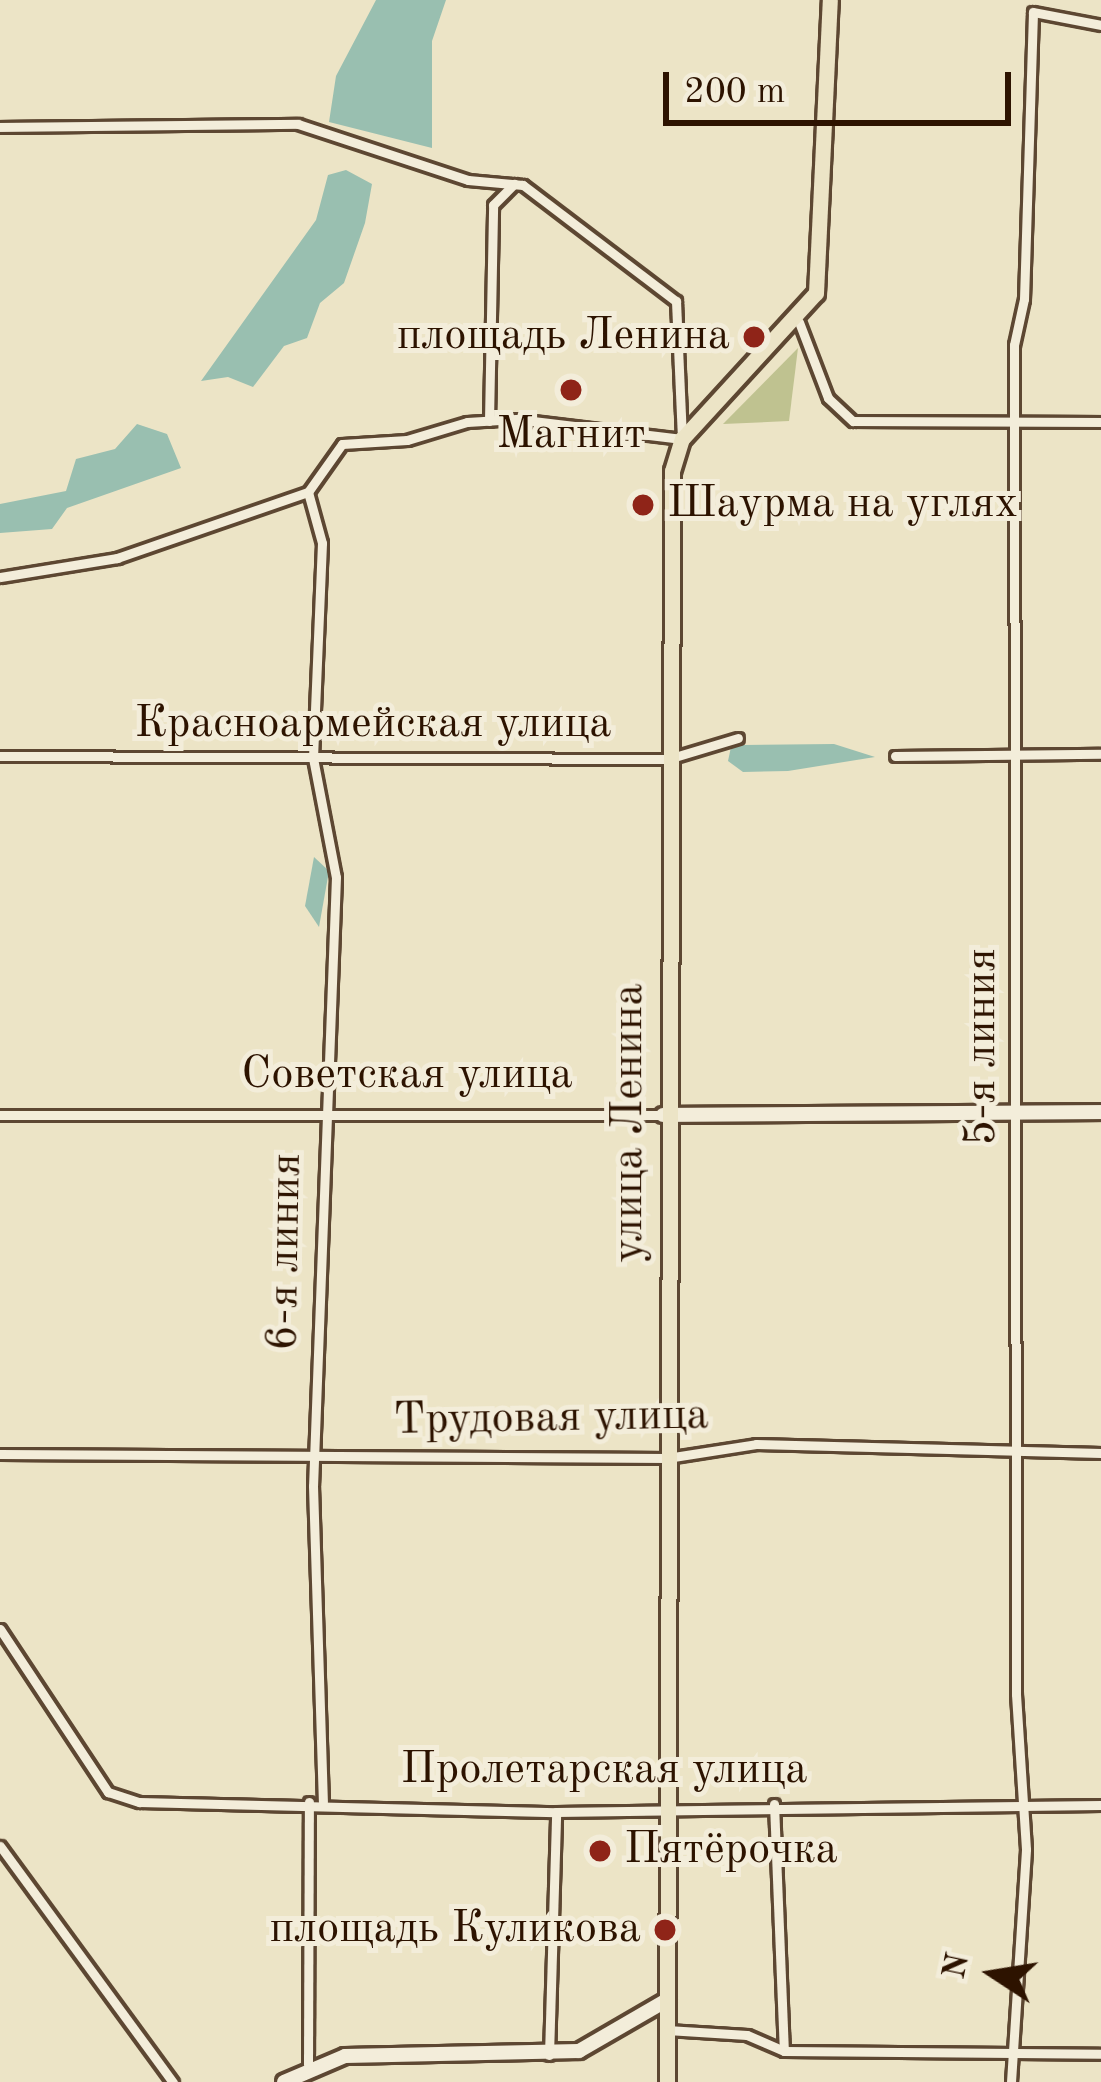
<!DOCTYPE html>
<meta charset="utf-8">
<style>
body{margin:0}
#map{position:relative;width:1101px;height:2082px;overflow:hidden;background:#ece4c6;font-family:"Old Standard TT",serif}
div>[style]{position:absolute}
.green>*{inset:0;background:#bfc290}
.water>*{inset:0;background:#99bfb0}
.roads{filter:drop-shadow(3px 0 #5d4732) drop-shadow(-3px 0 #5d4732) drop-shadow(0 3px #5d4732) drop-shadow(0 -3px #5d4732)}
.street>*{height:9px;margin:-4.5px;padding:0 4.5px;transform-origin:4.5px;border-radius:4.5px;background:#f3edda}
.secondary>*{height:14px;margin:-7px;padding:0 7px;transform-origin:7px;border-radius:7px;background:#f3edda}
.primary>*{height:15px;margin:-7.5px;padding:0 7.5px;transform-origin:7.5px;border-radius:7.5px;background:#ece4c6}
.dots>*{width:33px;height:33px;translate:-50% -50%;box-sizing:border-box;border:6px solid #f3edda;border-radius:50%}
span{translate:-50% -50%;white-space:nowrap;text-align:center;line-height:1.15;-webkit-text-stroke:10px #f3edda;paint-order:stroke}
.poi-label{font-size:45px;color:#2d1300}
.right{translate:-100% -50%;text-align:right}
.left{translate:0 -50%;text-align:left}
.street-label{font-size:45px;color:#2d1300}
.north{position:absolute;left:933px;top:1914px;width:120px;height:120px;-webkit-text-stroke:9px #f3edda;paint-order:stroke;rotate:282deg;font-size:33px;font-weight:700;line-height:48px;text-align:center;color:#2d1300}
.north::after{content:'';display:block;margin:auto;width:42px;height:54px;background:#2d1300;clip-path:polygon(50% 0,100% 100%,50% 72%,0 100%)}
.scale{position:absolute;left:663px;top:72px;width:348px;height:54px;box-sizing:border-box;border:6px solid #2d1300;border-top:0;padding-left:15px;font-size:36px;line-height:42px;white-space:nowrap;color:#2d1300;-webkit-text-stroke:9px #f3edda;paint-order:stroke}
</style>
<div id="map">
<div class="green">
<i style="clip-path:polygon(798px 348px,789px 421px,723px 424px)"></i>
</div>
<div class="water">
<i style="clip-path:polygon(376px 0,446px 0,432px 41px,432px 148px,329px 122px,336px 76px)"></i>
<i style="clip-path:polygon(346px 170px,372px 184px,365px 223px,344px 283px,320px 303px,307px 338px,284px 346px,253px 387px,228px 377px,201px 381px,316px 220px,328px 175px)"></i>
<i style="clip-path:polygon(137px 424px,167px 434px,181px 468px,67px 508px,52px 529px,0 533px,0 504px,66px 491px,76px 459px,115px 449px)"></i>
<i style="clip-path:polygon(834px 744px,875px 757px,788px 771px,743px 772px,728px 761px,731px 747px,743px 745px)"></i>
<i style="clip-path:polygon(314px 857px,329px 871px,319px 927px,305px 906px)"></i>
</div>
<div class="roads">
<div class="street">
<i style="left:0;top:127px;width:298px;rotate:-0.6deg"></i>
<i style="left:298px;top:124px;width:179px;rotate:18.2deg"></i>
<i style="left:468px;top:180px;width:55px;rotate:5.2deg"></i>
<i style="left:523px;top:185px;width:192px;rotate:37.2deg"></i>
<i style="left:676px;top:301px;width:138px;rotate:87.5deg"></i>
<i style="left:682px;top:439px;width:167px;rotate:-173.1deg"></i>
<i style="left:516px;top:419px;width:49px;rotate:176.5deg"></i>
<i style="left:467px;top:422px;width:63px;rotate:163.3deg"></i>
<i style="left:407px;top:440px;width:65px;rotate:176.5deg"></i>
<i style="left:342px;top:444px;width:59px;rotate:125.3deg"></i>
<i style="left:799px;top:322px;width:81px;rotate:69.1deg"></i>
<i style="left:828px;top:398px;width:34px;rotate:43deg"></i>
<i style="left:853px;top:421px;width:248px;rotate:0.2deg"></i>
<i style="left:489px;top:421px;width:216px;rotate:-88.9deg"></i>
<i style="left:493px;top:205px;width:30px;rotate:-45deg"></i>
<i style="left:308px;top:492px;width:53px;rotate:74.6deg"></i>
<i style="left:322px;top:543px;width:215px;rotate:92.4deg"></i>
<i style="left:313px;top:758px;width:121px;rotate:79.1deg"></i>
<i style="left:336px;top:877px;width:609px;rotate:92.16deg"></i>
<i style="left:313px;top:1486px;width:316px;rotate:88.2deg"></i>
<i style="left:0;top:577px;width:119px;rotate:-9.2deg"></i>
<i style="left:117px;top:558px;width:202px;rotate:-19.1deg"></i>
<i style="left:0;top:756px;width:668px;rotate:0.26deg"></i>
<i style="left:668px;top:759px;width:73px;rotate:-16.7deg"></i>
<i style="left:895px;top:756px;width:206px;rotate:-0.6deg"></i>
<i style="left:0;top:1115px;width:663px"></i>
<i style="left:0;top:1454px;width:667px;rotate:0.34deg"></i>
<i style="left:667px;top:1458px;width:90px;rotate:-8.9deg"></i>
<i style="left:756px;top:1444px;width:345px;rotate:1.5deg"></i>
<i style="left:0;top:1629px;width:196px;rotate:56.5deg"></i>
<i style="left:108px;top:1792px;width:33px;rotate:18deg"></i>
<i style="left:139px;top:1802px;width:417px;rotate:1.4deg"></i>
<i style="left:556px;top:1812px;width:545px;rotate:-0.74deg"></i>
<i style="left:774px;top:1804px;width:247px;rotate:87.7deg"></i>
<i style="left:0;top:1846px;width:293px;rotate:53.8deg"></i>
<i style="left:667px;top:2030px;width:80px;rotate:3.6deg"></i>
<i style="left:747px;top:2035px;width:40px;rotate:23.4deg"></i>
<i style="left:784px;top:2051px;width:317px;rotate:0.5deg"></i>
<i style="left:549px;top:2055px;width:243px;rotate:-88.3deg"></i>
<i style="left:308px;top:2064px;width:262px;rotate:-89.8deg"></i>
<i style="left:1011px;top:2082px;width:233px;rotate:-86.3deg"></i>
<i style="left:1026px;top:1849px;width:155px;rotate:-93.7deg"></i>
<i style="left:1016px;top:1694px;width:1349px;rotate:-90.08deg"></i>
<i style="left:1014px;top:345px;width:47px;rotate:-77.7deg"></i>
<i style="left:1024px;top:299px;width:287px;rotate:-88.2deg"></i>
<i style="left:1033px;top:12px;width:69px;rotate:10.8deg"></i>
</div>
<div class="secondary">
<i style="left:663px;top:1115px;width:438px;rotate:-0.4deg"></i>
<i style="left:284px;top:2082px;width:66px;rotate:-23.1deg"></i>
<i style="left:345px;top:2056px;width:234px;rotate:-1.2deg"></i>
<i style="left:579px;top:2051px;width:102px;rotate:-30.1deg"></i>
</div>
<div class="primary">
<i style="left:667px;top:2082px;width:1611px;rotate:-89.82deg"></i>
<i style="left:672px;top:471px;width:34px;rotate:-73deg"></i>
<i style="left:682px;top:439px;width:198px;rotate:-47.5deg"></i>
<i style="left:816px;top:293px;width:293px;rotate:-87.3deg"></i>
</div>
</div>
<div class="dots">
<i style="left:754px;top:337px;background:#8f2418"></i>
<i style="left:571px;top:390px;background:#8f2418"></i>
<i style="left:643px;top:505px;background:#8f2418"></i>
<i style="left:600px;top:1851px;background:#8f2418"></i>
<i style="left:665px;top:1930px;background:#8f2418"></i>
</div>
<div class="poi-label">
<span class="right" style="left:730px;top:337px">площадь Ленина</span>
<span style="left:571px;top:436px">Магнит</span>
<span class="left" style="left:667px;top:505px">Шаурма на углях</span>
<span class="left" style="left:624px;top:1851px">Пятёрочка</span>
<span class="right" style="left:641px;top:1930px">площадь Куликова</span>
</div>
<div class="street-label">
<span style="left:373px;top:725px">Красноармейская улица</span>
<span style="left:983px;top:1047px;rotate:-90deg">5-я линия</span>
<span style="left:407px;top:1076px">Советская улица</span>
<span style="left:630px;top:1123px;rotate:-90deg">улица Ленина</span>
<span style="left:286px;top:1252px;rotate:-89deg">6-я линия</span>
<span style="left:551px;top:1419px;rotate:-1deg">Трудовая улица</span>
<span style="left:604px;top:1771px">Пролетарская улица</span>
</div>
<div class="north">N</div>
<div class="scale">200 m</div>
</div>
